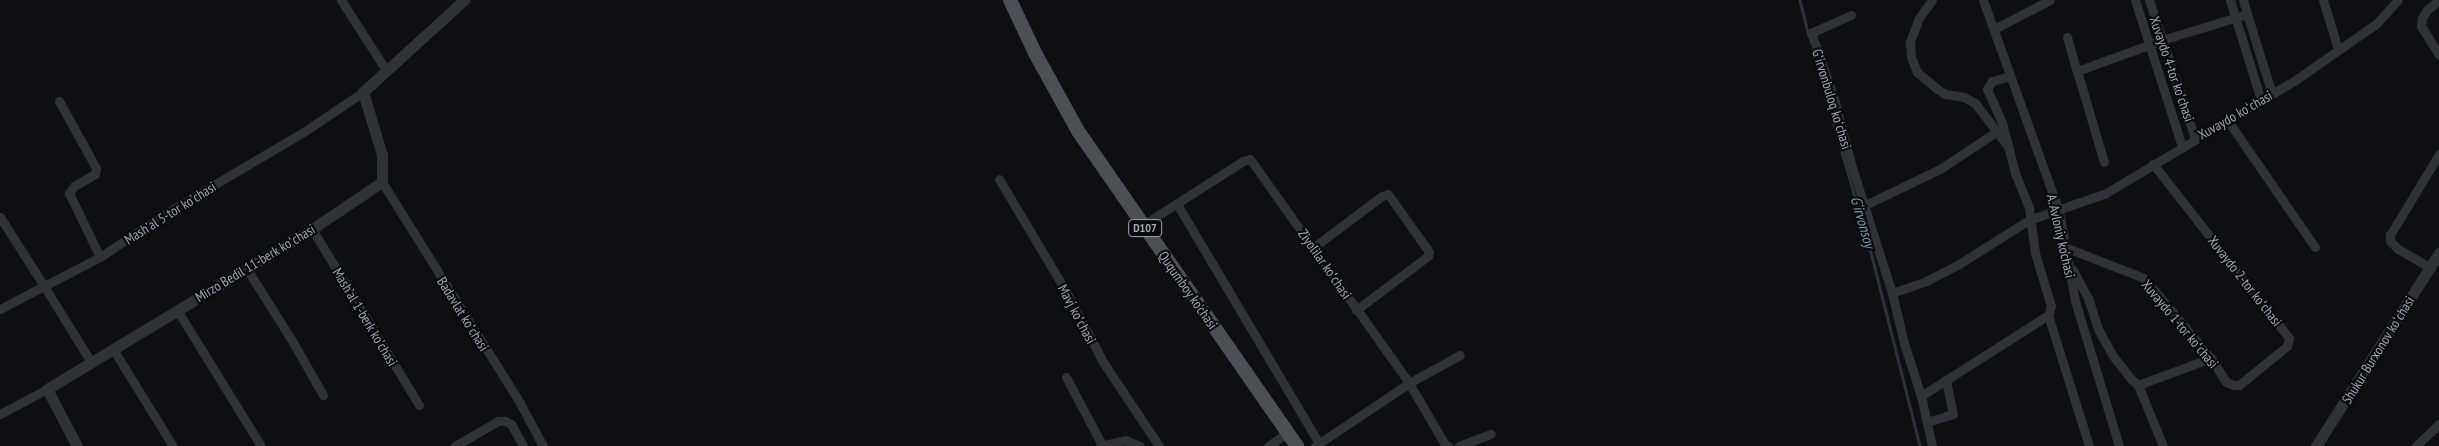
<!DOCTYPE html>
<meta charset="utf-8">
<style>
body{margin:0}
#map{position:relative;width:2439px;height:446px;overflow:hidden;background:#0f0f11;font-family:"PT Sans Narrow",sans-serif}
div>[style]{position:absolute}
.stream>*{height:2.5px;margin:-1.25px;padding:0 1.25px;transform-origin:1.25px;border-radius:1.25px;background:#293339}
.minor>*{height:9px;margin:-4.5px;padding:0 4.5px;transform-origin:4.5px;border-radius:4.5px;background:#303236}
.tertiary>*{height:11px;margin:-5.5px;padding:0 5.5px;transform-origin:5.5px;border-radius:5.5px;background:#303236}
.primary>*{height:14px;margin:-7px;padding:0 7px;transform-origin:7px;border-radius:7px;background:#4d4f54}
span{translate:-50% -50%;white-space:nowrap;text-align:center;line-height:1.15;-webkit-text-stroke:4.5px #0a0b0c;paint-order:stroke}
.shield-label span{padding:1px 4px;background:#0a0b0c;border:1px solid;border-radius:4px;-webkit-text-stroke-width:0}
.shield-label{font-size:12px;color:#a1a8b1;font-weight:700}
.street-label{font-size:14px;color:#a1a8b1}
.water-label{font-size:15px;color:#779bad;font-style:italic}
</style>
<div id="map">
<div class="stream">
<i style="left:1800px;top:0;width:36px;rotate:76deg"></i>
<i style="left:1814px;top:55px;width:209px;rotate:73.9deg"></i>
<i style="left:1872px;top:256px;width:196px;rotate:75.8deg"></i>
</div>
<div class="minor">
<i style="left:341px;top:0;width:83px;rotate:57.3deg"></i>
<i style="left:1932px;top:0;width:22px;rotate:126deg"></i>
<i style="left:1919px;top:18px;width:26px;rotate:111deg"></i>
<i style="left:1910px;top:42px;width:15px;rotate:86deg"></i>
<i style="left:1911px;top:57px;width:16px;rotate:68deg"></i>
<i style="left:1917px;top:72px;width:25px;rotate:40deg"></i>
<i style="left:1936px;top:88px;width:11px;rotate:34deg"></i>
<i style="left:1945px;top:94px;width:19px;rotate:9deg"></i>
<i style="left:1964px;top:97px;width:13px;rotate:29deg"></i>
<i style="left:1975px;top:103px;width:53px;rotate:52.7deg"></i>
<i style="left:1983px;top:0;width:224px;rotate:70.2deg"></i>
<i style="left:2059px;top:211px;width:91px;rotate:79.9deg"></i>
<i style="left:2075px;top:301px;width:152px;rotate:73.1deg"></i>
<i style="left:2135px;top:0;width:153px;rotate:72.2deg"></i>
<i style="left:2149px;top:0;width:145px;rotate:71.6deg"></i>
<i style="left:2230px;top:0;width:105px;rotate:72.8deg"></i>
<i style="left:2323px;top:0;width:51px;rotate:73deg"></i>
<i style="left:2439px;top:0;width:16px;rotate:140deg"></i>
<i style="left:2427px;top:10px;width:9px;rotate:122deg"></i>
<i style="left:2422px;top:18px;width:8px;rotate:97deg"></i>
<i style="left:2421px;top:26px;width:34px;rotate:58deg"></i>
<i style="left:2247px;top:14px;width:84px;rotate:72.6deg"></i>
<i style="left:1851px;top:15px;width:42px;rotate:155.9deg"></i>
<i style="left:1813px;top:32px;width:3px;rotate:108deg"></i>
<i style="left:1812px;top:35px;width:64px;rotate:70.7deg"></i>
<i style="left:1833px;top:95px;width:71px;rotate:75.4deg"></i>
<i style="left:1851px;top:164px;width:135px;rotate:72.4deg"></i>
<i style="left:1892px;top:293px;width:51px;rotate:76.5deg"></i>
<i style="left:1904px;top:343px;width:56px;rotate:72.2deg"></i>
<i style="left:1921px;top:396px;width:51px;rotate:77.6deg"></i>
<i style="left:1994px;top:29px;width:63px;rotate:-27.4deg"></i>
<i style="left:2067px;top:37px;width:35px;rotate:74deg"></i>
<i style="left:2010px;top:76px;width:19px;rotate:164deg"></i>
<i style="left:1992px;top:81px;width:9px;rotate:122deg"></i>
<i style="left:1987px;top:89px;width:36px;rotate:66deg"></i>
<i style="left:2002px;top:122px;width:53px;rotate:75.7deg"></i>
<i style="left:2015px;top:173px;width:38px;rotate:68deg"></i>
<i style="left:2029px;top:208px;width:45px;rotate:82.4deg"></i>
<i style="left:2035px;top:253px;width:55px;rotate:73.2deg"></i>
<i style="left:2051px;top:306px;width:9px;rotate:108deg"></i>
<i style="left:2048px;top:315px;width:137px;rotate:72.6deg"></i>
<i style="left:59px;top:101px;width:77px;rotate:61.1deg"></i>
<i style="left:96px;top:168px;width:6px;rotate:99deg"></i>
<i style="left:95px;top:174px;width:24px;rotate:150deg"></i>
<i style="left:74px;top:186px;width:9px;rotate:126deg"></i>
<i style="left:69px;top:193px;width:71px;rotate:64.2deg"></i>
<i style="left:2228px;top:121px;width:153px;rotate:55.4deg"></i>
<i style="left:2104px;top:162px;width:95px;rotate:-106.5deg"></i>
<i style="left:2077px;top:71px;width:90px;rotate:-20deg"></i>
<i style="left:2162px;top:40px;width:89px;rotate:-17deg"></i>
<i style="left:2247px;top:14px;width:15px;rotate:-106deg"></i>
<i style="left:999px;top:179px;width:133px;rotate:59.2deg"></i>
<i style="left:1067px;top:293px;width:78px;rotate:62.4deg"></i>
<i style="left:1103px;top:362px;width:101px;rotate:56.3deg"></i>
<i style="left:382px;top:182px;width:261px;rotate:58deg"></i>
<i style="left:520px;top:403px;width:49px;rotate:61.9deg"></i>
<i style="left:1177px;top:204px;width:278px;rotate:59.3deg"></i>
<i style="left:1863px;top:206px;width:85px;rotate:-25.7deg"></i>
<i style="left:1940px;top:169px;width:67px;rotate:-33.5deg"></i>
<i style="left:0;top:217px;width:82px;rotate:57.5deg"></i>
<i style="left:44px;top:286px;width:63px;rotate:-27.4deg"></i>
<i style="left:100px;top:257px;width:76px;rotate:-33.7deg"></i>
<i style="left:163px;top:215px;width:165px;rotate:-30.6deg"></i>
<i style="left:305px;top:131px;width:70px;rotate:-33.9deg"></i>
<i style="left:1143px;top:225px;width:119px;rotate:-32.6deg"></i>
<i style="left:1243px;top:161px;width:7px;rotate:-16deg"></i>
<i style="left:1250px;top:159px;width:275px;rotate:54.6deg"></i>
<i style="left:1409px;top:383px;width:69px;rotate:59.7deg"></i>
<i style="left:1444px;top:443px;width:5px;rotate:37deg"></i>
<i style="left:312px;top:229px;width:206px;rotate:58.7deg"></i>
<i style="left:1314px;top:247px;width:85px;rotate:-36.9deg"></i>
<i style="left:1382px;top:196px;width:6px;rotate:-18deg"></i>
<i style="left:1388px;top:194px;width:71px;rotate:54.7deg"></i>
<i style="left:1429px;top:252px;width:4px;rotate:104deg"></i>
<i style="left:1428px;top:256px;width:90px;rotate:143.1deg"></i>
<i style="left:2067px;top:248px;width:83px;rotate:21.3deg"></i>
<i style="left:2144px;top:278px;width:104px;rotate:50.1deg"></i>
<i style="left:2211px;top:358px;width:28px;rotate:58deg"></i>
<i style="left:2226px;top:382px;width:8px;rotate:23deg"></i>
<i style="left:2233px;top:385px;width:6px"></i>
<i style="left:2239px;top:385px;width:62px;rotate:-39.1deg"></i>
<i style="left:2287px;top:346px;width:8px;rotate:-76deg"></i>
<i style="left:2289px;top:338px;width:221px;rotate:-128deg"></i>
<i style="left:2431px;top:268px;width:38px;rotate:-150deg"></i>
<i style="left:2398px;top:249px;width:11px;rotate:-135deg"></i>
<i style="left:2390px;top:241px;width:6px;rotate:-90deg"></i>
<i style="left:2390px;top:235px;width:95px;rotate:-58.8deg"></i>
<i style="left:247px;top:269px;width:89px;rotate:57.9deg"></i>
<i style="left:294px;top:344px;width:59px;rotate:60.4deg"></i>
<i style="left:2073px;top:270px;width:32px;rotate:62deg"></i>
<i style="left:2088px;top:298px;width:33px;rotate:72deg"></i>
<i style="left:2098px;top:329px;width:31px;rotate:61deg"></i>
<i style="left:2113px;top:356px;width:29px;rotate:52deg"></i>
<i style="left:2131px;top:379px;width:9px;rotate:41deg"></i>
<i style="left:1892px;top:293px;width:36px;rotate:-19deg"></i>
<i style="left:1926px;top:281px;width:37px;rotate:-27deg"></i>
<i style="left:1959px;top:264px;width:83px;rotate:-32.2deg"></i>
<i style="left:2029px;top:220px;width:82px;rotate:-19.3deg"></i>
<i style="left:2106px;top:193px;width:219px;rotate:-30.8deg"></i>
<i style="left:2294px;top:81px;width:101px;rotate:-34.9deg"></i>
<i style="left:2377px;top:23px;width:31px;rotate:-48deg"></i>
<i style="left:0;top:309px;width:50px;rotate:-27.6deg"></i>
<i style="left:44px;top:286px;width:89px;rotate:58.3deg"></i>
<i style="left:177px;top:310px;width:160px;rotate:58.3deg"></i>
<i style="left:113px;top:349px;width:114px;rotate:58.3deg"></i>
<i style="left:1066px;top:377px;width:77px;rotate:62.1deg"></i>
<i style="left:1921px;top:396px;width:151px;rotate:-32.5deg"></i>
<i style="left:0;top:414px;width:53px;rotate:-28deg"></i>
<i style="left:1927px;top:422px;width:27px;rotate:-17deg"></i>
<i style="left:1953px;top:414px;width:35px;rotate:-102deg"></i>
<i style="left:455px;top:446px;width:50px;rotate:-30.2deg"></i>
<i style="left:498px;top:421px;width:7px"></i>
<i style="left:505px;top:421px;width:7px;rotate:27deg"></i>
<i style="left:511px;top:424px;width:25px;rotate:61deg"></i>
<i style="left:1100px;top:446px;width:26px;rotate:-13deg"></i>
<i style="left:1125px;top:440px;width:16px;rotate:22deg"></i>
<i style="left:1268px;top:446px;width:25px;rotate:-34deg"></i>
<i style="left:1315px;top:446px;width:113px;rotate:-33.8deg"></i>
<i style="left:1409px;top:383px;width:58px;rotate:-28.8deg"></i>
<i style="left:1459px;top:446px;width:34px;rotate:-21deg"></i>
<i style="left:2163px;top:446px;width:66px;rotate:-112.3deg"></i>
<i style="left:2138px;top:385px;width:78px;rotate:-20.3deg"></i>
<i style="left:2416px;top:446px;width:32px;rotate:-44deg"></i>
</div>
<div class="tertiary">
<i style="left:77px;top:446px;width:64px;rotate:-117.8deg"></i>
<i style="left:47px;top:389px;width:310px;rotate:-31.1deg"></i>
<i style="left:312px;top:229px;width:84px;rotate:-33.9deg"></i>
<i style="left:382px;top:182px;width:27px;rotate:-90deg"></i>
<i style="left:382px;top:155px;width:66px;rotate:-106.8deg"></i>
<i style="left:363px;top:92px;width:137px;rotate:-42.3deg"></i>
<i style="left:2316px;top:446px;width:229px;rotate:-57.5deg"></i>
</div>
<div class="primary">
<i style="left:1010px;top:0;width:59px;rotate:64.7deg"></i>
<i style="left:1035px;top:53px;width:89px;rotate:61.1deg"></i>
<i style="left:1078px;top:131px;width:384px;rotate:55.2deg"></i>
</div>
<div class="shield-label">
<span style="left:1145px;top:228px">D107</span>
</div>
<div class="street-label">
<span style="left:2172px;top:69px;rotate:71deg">Xuvaydo 4-tor koʻchasi</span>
<span style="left:1832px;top:99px;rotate:73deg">Gʻirvonbuloq koʻchasi</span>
<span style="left:2235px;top:115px;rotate:-30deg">Xuvaydo koʻchasi</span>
<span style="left:170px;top:213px;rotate:-32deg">Mashʼal 5-tor koʼchasi</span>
<span style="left:2061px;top:236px;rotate:77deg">A. Avloniy ko‘chasi</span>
<span style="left:255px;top:263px;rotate:-31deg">Mirzo Bedil 11-berk koʻchasi</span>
<span style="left:1325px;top:264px;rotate:55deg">Ziyolilar koʻchasi</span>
<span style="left:2245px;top:281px;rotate:52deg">Xuvaydo 2-tor koʻchasi</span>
<span style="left:1188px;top:290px;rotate:55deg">Ququmboy ko'chasi</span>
<span style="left:463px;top:314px;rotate:58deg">Badavlat koʻchasi</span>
<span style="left:1077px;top:314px;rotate:62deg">Mavj koʻchasi</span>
<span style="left:365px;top:317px;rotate:59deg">Mashʼal 1-berk koʼchasi</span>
<span style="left:2180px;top:324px;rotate:50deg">Xuvaydo 1-tor koʻchasi</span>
<span style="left:2378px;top:350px;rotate:-58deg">Shukur Burxonov koʻchasi</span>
</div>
<div class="water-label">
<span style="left:1863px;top:222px;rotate:74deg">G‘irvonsoy</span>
</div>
</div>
